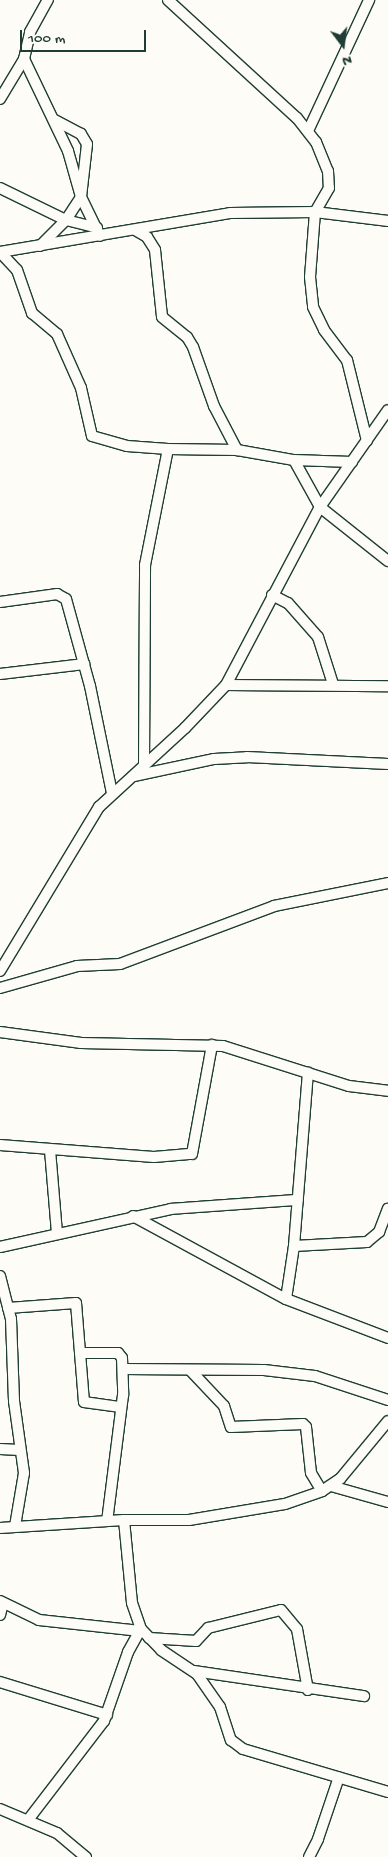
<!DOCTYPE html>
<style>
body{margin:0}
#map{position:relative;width:388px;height:1857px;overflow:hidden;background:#fdfcf7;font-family:"Gochi Hand",sans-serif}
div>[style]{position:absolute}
.roads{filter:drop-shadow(1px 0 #1f3d34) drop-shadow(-1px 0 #1f3d34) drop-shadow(0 1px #1f3d34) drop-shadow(0 -1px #1f3d34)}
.minor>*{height:10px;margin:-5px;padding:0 5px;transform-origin:5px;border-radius:5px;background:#fdfcf7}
span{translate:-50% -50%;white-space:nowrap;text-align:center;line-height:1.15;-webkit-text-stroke:4px #fdfcf7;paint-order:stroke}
.north{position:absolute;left:318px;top:20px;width:50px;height:50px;-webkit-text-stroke:4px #fdfcf7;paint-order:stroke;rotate:165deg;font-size:14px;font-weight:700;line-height:20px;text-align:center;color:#1f3d34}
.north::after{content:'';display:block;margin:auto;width:18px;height:22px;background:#1f3d34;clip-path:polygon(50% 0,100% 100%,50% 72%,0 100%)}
.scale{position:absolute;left:20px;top:30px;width:126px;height:22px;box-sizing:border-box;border:2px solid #1f3d34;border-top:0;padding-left:6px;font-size:15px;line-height:18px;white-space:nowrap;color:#1f3d34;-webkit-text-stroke:4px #fdfcf7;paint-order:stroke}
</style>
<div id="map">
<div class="roads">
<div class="minor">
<i style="left:168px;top:0;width:175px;rotate:42.5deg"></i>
<i style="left:297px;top:118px;width:31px;rotate:52deg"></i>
<i style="left:316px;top:142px;width:31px;rotate:68deg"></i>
<i style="left:328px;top:171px;width:17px;rotate:87deg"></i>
<i style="left:329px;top:188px;width:28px;rotate:120deg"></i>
<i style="left:315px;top:212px;width:65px;rotate:94.4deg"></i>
<i style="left:310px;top:277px;width:30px;rotate:84deg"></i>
<i style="left:313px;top:307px;width:25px;rotate:64deg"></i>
<i style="left:324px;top:330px;width:38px;rotate:53deg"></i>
<i style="left:347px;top:360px;width:83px;rotate:76.1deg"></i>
<i style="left:24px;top:59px;width:102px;rotate:64.4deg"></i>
<i style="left:68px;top:151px;width:48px;rotate:74.2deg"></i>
<i style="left:81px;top:197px;width:43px;rotate:64deg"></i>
<i style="left:0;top:99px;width:47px;rotate:-59deg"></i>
<i style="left:24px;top:59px;width:28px;rotate:-77deg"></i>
<i style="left:30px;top:32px;width:37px;rotate:-61deg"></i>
<i style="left:308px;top:131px;width:145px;rotate:-65deg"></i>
<i style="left:0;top:188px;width:73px;rotate:25.9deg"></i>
<i style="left:66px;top:220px;width:32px;rotate:14deg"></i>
<i style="left:135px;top:230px;width:14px;rotate:30deg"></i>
<i style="left:147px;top:237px;width:15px;rotate:58deg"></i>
<i style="left:155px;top:250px;width:67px;rotate:84deg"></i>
<i style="left:162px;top:317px;width:32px;rotate:39deg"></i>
<i style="left:187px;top:337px;width:12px;rotate:59deg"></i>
<i style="left:193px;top:347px;width:63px;rotate:70.4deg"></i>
<i style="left:214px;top:406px;width:50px;rotate:62.4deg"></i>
<i style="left:40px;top:246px;width:37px;rotate:-45deg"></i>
<i style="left:66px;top:220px;width:27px;rotate:-57deg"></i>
<i style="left:81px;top:197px;width:53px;rotate:-83.5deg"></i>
<i style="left:87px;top:144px;width:12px;rotate:-121deg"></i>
<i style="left:81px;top:134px;width:30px;rotate:-152deg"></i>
<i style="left:0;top:252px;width:233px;rotate:-9.6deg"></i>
<i style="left:230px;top:213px;width:85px;rotate:-0.7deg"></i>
<i style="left:315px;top:212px;width:74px;rotate:7deg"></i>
<i style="left:0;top:252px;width:25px;rotate:47deg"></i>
<i style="left:17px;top:270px;width:46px;rotate:70.8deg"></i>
<i style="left:32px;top:313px;width:33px;rotate:40deg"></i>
<i style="left:57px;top:334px;width:59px;rotate:66deg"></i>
<i style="left:81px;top:388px;width:49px;rotate:77.1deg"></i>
<i style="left:92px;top:436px;width:36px;rotate:16deg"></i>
<i style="left:127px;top:446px;width:41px;rotate:4.2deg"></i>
<i style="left:294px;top:460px;width:58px;rotate:2deg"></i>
<i style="left:272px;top:595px;width:18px;rotate:27deg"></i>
<i style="left:288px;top:603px;width:45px;rotate:48.6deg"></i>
<i style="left:318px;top:637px;width:49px;rotate:72.3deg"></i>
<i style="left:0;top:602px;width:58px;rotate:-8deg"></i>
<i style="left:57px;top:594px;width:10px;rotate:29deg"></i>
<i style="left:66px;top:599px;width:90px;rotate:74.6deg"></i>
<i style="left:90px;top:686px;width:109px;rotate:78.4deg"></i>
<i style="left:0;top:674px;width:85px;rotate:-6.8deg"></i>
<i style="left:226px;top:685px;width:162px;rotate:0.4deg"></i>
<i style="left:144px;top:766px;width:201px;rotate:-89.7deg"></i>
<i style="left:145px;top:565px;width:118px;rotate:-78.8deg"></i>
<i style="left:168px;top:449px;width:69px;rotate:0.8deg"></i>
<i style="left:237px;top:450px;width:58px;rotate:10deg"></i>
<i style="left:294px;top:460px;width:54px;rotate:61deg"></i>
<i style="left:320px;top:507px;width:87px;rotate:38.5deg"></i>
<i style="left:134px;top:776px;width:82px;rotate:-12deg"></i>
<i style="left:214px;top:759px;width:33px;rotate:-3deg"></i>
<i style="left:247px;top:757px;width:141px;rotate:2.8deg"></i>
<i style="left:0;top:971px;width:192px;rotate:-58.9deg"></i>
<i style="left:99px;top:807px;width:117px;rotate:-42.6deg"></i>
<i style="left:185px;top:728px;width:59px;rotate:-46.4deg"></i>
<i style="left:226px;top:685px;width:201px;rotate:-62.2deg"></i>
<i style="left:320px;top:507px;width:118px;rotate:-55deg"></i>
<i style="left:0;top:988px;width:80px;rotate:-15.9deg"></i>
<i style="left:77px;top:966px;width:43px;rotate:-2.7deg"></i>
<i style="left:120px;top:964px;width:165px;rotate:-20.6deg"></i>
<i style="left:274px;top:906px;width:116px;rotate:-11.4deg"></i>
<i style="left:0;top:1032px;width:82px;rotate:7.7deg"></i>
<i style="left:81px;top:1043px;width:142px;rotate:1.2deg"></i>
<i style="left:223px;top:1046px;width:132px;rotate:17.6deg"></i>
<i style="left:349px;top:1086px;width:39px;rotate:7deg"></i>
<i style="left:0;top:1145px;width:154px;rotate:4.5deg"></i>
<i style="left:154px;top:1157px;width:38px;rotate:-5deg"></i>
<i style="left:192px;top:1154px;width:111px;rotate:-79.6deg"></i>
<i style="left:50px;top:1150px;width:83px;rotate:85.2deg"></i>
<i style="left:133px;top:1216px;width:174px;rotate:28.5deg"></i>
<i style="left:286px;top:1299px;width:109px;rotate:20.9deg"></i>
<i style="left:294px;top:1246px;width:73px;rotate:-3.1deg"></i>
<i style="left:367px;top:1242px;width:16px;rotate:-40deg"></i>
<i style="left:379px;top:1232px;width:25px;rotate:-69deg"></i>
<i style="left:0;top:1247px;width:175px;rotate:-12.5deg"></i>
<i style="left:171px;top:1209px;width:127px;rotate:-4.1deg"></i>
<i style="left:0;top:1276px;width:44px;rotate:75.7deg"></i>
<i style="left:11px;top:1319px;width:82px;rotate:87.9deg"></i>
<i style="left:14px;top:1401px;width:73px;rotate:82.1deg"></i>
<i style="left:24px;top:1473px;width:54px;rotate:99.6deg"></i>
<i style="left:286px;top:1299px;width:54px;rotate:-81.4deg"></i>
<i style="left:294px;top:1246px;width:174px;rotate:-85.4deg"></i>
<i style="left:8px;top:1308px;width:68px;rotate:-4.2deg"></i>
<i style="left:76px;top:1303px;width:99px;rotate:85.4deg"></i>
<i style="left:84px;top:1402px;width:37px;rotate:8deg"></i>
<i style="left:80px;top:1353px;width:38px"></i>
<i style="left:118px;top:1353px;width:6px;rotate:51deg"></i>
<i style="left:122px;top:1358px;width:37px;rotate:88deg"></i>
<i style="left:123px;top:1395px;width:127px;rotate:97.2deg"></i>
<i style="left:123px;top:1369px;width:141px;rotate:0.4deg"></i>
<i style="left:264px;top:1370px;width:51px;rotate:6.7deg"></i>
<i style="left:315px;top:1376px;width:77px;rotate:18.2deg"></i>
<i style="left:191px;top:1371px;width:48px;rotate:46.7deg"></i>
<i style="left:224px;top:1406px;width:22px;rotate:72deg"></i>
<i style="left:231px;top:1427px;width:72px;rotate:-2.4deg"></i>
<i style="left:303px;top:1424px;width:4px;rotate:45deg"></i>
<i style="left:306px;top:1427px;width:46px;rotate:83.8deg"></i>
<i style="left:311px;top:1473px;width:21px;rotate:59deg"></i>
<i style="left:0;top:1449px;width:20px;rotate:3deg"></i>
<i style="left:331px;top:1486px;width:59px;rotate:15.7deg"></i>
<i style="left:124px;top:1520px;width:83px;rotate:84.5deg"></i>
<i style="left:132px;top:1603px;width:28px;rotate:71deg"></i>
<i style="left:141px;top:1629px;width:29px;rotate:46deg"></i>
<i style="left:161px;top:1650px;width:43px;rotate:33.7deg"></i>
<i style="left:197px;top:1674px;width:40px;rotate:55.1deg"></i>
<i style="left:220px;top:1707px;width:35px;rotate:72deg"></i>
<i style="left:231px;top:1740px;width:15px;rotate:37deg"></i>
<i style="left:243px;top:1749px;width:151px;rotate:16.5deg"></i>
<i style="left:0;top:1528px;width:124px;rotate:-3.7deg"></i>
<i style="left:124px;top:1520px;width:65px"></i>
<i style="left:189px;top:1520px;width:97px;rotate:-9.5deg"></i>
<i style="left:285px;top:1504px;width:39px;rotate:-19deg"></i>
<i style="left:322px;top:1491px;width:22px;rotate:-34deg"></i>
<i style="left:340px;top:1479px;width:75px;rotate:-50.4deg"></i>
<i style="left:0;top:1601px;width:43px;rotate:26deg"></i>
<i style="left:39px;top:1620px;width:102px;rotate:6.2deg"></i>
<i style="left:0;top:1615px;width:12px;rotate:-76deg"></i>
<i style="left:149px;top:1638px;width:47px;rotate:3.7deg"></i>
<i style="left:196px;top:1641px;width:18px;rotate:-47deg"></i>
<i style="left:208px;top:1628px;width:75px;rotate:-13.9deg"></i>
<i style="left:281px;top:1610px;width:25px;rotate:50deg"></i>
<i style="left:297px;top:1629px;width:62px;rotate:79.8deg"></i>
<i style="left:194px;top:1671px;width:172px;rotate:8.4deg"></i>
<i style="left:0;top:1682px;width:112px;rotate:17.1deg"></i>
<i style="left:0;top:1809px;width:62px;rotate:22.8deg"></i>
<i style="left:57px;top:1833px;width:38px;rotate:40deg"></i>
<i style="left:28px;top:1820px;width:125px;rotate:-52.5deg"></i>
<i style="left:104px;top:1721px;width:73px;rotate:-70.8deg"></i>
<i style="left:128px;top:1652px;width:26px;rotate:-61deg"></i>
<i style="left:309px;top:1857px;width:20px;rotate:-63deg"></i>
<i style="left:318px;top:1839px;width:65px;rotate:-71.3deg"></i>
</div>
</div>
<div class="north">N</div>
<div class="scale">100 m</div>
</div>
